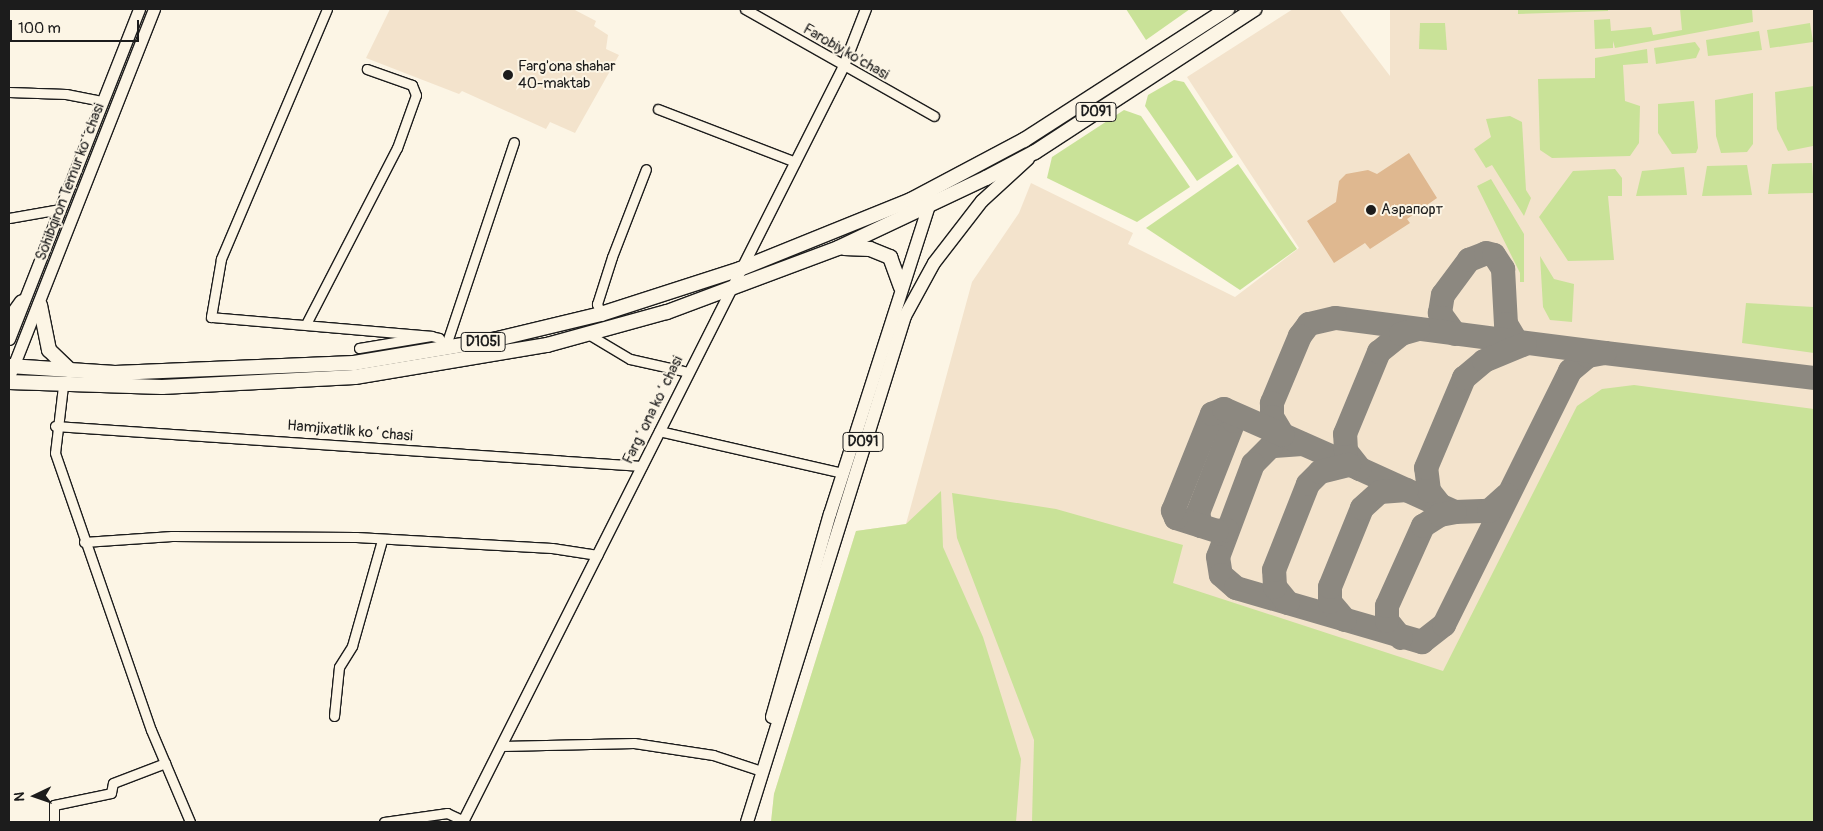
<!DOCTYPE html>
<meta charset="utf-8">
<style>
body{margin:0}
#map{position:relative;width:1823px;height:831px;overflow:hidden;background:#fcf5e5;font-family:Pangolin,sans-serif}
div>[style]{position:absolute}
.built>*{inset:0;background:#f3e3cc}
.green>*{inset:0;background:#c9e298}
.taxiway>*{height:24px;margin:-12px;padding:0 12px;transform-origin:12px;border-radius:12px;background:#8c8880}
.building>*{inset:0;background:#dfb890}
.roads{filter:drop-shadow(1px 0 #1c1c1c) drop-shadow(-1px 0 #1c1c1c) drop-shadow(0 1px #1c1c1c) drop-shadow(0 -1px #1c1c1c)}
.minor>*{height:9px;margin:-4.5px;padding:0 4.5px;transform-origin:4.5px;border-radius:4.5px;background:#fcf5e5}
.tertiary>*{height:10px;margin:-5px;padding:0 5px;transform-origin:5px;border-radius:5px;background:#fcf5e5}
.secondary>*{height:11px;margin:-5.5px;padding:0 5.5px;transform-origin:5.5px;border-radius:5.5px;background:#fcf5e5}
.primary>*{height:12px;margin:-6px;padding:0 6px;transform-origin:6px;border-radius:6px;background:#fcf5e5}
.trunk>*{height:14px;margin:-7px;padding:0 7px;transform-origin:7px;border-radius:7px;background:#fcf5e5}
.dots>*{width:14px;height:14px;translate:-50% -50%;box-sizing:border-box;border:2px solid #fcf5e5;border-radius:50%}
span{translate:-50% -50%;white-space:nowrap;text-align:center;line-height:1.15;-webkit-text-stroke:4px #fcf5e5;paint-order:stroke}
.shield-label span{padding:1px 4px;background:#fcf5e5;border:1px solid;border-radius:4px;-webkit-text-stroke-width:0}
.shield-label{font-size:14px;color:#1c1c1c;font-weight:700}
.street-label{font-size:15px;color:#1c1c1c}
.poi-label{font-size:15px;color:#1c1c1c}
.left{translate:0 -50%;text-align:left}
.frame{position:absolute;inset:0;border:10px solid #1c1c1c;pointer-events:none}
.north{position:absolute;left:10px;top:771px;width:50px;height:50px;-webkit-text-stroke:4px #fcf5e5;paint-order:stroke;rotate:267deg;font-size:14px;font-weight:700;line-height:20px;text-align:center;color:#1c1c1c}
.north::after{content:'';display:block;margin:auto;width:18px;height:22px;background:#1c1c1c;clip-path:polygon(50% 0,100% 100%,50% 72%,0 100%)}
.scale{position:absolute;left:10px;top:20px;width:129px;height:22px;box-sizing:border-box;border:2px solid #1c1c1c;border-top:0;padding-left:6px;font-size:15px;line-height:18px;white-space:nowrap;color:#1c1c1c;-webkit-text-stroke:4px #fcf5e5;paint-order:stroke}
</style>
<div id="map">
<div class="built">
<i style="clip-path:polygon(390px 9px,573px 9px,596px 21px,594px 26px,608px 35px,606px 49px,619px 55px,575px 133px,550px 122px,546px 129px,462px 91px,459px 94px,366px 58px)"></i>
<i style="clip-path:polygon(1293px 9px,1339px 9px,1390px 76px,1390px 9px,1814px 9px,1814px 822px,771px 822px,774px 794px,856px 531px,906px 524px,972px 282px,1019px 213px,1031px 183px,1133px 233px,1128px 244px,1235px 297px,1299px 248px,1187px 77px)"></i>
</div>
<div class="green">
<i style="clip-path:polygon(1126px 9px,1190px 9px,1146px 40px)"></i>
<i style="clip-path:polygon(1518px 9px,1608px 9px,1608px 11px,1518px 14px)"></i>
<i style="clip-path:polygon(1680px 9px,1752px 9px,1753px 22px,1615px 48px,1613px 41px,1613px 48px,1595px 49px,1594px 20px,1610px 19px,1611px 31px,1651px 27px,1653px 35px,1682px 30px)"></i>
<i style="clip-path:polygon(1420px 23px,1445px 23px,1447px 50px,1419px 49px)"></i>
<i style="clip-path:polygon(1810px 23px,1813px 42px,1770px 48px,1767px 30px)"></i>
<i style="clip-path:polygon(1759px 31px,1762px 50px,1708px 56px,1706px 40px)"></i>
<i style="clip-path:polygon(1695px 42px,1700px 49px,1696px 58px,1656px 64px,1654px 48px)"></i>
<i style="clip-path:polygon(1647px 49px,1648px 63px,1623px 65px,1625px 101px,1640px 106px,1639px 143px,1630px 156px,1552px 158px,1540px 150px,1538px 79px,1595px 78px,1595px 58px)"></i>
<i style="clip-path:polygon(1174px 80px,1184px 82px,1233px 157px,1197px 181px,1145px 106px,1148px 95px)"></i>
<i style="clip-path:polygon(1814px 86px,1813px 146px,1788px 151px,1777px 129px,1775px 92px)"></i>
<i style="clip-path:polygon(1753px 93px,1753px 144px,1747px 152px,1721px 153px,1716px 136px,1715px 100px)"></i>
<i style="clip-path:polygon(1694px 101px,1698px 148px,1696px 153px,1672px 154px,1658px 133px,1658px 104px)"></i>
<i style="clip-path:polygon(1124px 110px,1141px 116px,1190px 187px,1137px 222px,1047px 178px,1052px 157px)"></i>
<i style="clip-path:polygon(1510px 116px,1522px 122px,1526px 190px,1531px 198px,1524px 216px,1492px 165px,1486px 168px,1474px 149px,1491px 137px,1486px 119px)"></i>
<i style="clip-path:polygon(1812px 163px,1814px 193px,1768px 194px,1772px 164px)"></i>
<i style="clip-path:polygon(1238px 164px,1297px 249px,1240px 290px,1146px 228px)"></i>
<i style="clip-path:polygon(1747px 165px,1752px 195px,1702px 196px,1707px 166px)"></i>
<i style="clip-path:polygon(1684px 167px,1687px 195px,1636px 196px,1642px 171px)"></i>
<i style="clip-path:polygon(1615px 169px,1622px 178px,1622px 196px,1608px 196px,1614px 260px,1568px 261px,1539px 217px,1573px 171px)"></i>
<i style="clip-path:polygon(1491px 179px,1524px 234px,1524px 282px,1520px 282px,1520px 273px,1477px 186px)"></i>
<i style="clip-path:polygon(1540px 256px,1554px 279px,1574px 284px,1572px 322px,1550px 320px,1543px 307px)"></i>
<i style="clip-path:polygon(1746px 303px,1814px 307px,1814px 353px,1742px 343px)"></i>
<i style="clip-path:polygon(1634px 385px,1814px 409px,1814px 822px,1032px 822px,1034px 740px,957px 538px,952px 493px,1056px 509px,1183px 545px,1173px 583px,1443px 671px,1577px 406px,1602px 389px)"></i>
<i style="clip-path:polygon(941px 491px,943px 547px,983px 637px,1021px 759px,1016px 822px,771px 822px,774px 794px,856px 531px,906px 524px)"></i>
</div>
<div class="taxiway">
<i style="left:1455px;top:334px;width:26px;rotate:-126deg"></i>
<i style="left:1440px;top:313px;width:18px;rotate:-81deg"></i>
<i style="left:1443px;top:295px;width:44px;rotate:-53.4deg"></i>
<i style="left:1469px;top:260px;width:18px;rotate:-22deg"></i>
<i style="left:1486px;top:253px;width:8px;rotate:14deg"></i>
<i style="left:1494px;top:255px;width:17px;rotate:57deg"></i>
<i style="left:1503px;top:269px;width:55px;rotate:86.9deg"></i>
<i style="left:1506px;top:324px;width:21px;rotate:59deg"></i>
<i style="left:1605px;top:353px;width:210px;rotate:6.8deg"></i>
<i style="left:1302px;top:444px;width:31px;rotate:176deg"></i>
<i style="left:1271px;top:446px;width:25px;rotate:135deg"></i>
<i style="left:1253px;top:464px;width:99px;rotate:110.6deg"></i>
<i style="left:1218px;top:557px;width:18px;rotate:81deg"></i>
<i style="left:1221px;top:575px;width:20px;rotate:41deg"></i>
<i style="left:1236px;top:588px;width:194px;rotate:16.2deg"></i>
<i style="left:1422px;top:642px;width:28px;rotate:-38deg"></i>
<i style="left:1444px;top:625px;width:284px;rotate:-63.6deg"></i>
<i style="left:1570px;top:371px;width:23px;rotate:-40deg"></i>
<i style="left:1588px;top:356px;width:17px;rotate:-10deg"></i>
<i style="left:1605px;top:353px;width:272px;rotate:-172.6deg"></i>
<i style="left:1335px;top:318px;width:27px;rotate:167deg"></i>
<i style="left:1309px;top:324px;width:15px;rotate:127deg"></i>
<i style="left:1300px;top:336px;width:73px;rotate:112.7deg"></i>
<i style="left:1272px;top:403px;width:14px;rotate:90deg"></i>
<i style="left:1272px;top:417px;width:21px;rotate:59deg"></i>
<i style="left:1283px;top:435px;width:84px;rotate:23.8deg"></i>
<i style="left:1360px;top:469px;width:104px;rotate:24.4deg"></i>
<i style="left:1455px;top:512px;width:34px;rotate:-2deg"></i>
<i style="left:1489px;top:511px;width:24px;rotate:-42deg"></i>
<i style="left:1360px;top:469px;width:23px;rotate:-128deg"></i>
<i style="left:1346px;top:451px;width:17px;rotate:-93deg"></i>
<i style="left:1345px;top:434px;width:89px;rotate:-67.5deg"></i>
<i style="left:1379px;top:352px;width:28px;rotate:-39deg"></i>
<i style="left:1401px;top:334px;width:18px;rotate:-16deg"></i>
<i style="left:1440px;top:505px;width:18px;rotate:-128deg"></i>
<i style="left:1429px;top:491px;width:23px;rotate:-97deg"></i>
<i style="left:1426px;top:468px;width:98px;rotate:-67.1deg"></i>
<i style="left:1464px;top:378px;width:26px;rotate:-40deg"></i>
<i style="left:1484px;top:361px;width:44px;rotate:-22.5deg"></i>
<i style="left:1201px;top:526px;width:13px;rotate:-103deg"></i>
<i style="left:1198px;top:513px;width:99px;rotate:-68.6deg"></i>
<i style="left:1234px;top:421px;width:8px;rotate:-30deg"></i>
<i style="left:1227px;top:530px;width:10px;rotate:174deg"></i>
<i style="left:1217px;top:531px;width:43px;rotate:-162.4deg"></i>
<i style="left:1176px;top:518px;width:8px;rotate:-113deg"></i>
<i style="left:1173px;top:511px;width:105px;rotate:-68.1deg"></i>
<i style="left:1212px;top:414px;width:13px;rotate:-23deg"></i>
<i style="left:1224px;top:409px;width:64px;rotate:23.8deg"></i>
<i style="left:1288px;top:603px;width:21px;rotate:-129deg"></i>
<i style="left:1275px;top:587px;width:17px;rotate:-93deg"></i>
<i style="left:1274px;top:570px;width:92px;rotate:-68.4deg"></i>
<i style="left:1308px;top:484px;width:17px;rotate:-45deg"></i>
<i style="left:1320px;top:472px;width:30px;rotate:-14deg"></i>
<i style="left:1345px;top:620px;width:23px;rotate:-130deg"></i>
<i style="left:1330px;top:602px;width:15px;rotate:-90deg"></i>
<i style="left:1330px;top:587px;width:85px;rotate:-67.9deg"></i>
<i style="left:1362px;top:508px;width:24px;rotate:-42deg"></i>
<i style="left:1380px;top:492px;width:27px;rotate:-4deg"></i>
<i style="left:1401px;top:638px;width:22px;rotate:-129deg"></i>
<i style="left:1387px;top:621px;width:15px;rotate:-90deg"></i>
<i style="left:1387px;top:606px;width:88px;rotate:-65.8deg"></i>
<i style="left:1423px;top:526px;width:20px;rotate:-33deg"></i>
<i style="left:1440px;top:515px;width:15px;rotate:-11deg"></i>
</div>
<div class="building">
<i style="clip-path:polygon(1409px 153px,1437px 198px,1407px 219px,1410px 223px,1370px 249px,1365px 243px,1334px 263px,1307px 221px,1336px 202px,1339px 181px,1346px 174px,1368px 170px,1377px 174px)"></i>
</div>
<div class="roads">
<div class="minor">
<i style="left:327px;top:9px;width:272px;rotate:113deg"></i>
<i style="left:221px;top:259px;width:59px;rotate:99.8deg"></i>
<i style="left:211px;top:317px;width:221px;rotate:4.9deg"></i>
<i style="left:745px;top:9px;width:217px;rotate:29.5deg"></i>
<i style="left:9px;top:92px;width:57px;rotate:2deg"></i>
<i style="left:66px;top:94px;width:36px;rotate:11deg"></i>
<i style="left:658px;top:109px;width:147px;rotate:21.1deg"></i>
<i style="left:9px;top:218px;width:52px;rotate:-10deg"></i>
<i style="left:601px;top:314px;width:11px;rotate:-112deg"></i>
<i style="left:597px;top:304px;width:49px;rotate:-72.3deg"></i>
<i style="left:612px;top:257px;width:94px;rotate:-68.9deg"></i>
<i style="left:306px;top:324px;width:198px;rotate:-62.7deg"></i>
<i style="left:397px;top:148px;width:56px;rotate:-70.3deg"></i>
<i style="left:416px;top:95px;width:11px;rotate:-112deg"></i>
<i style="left:412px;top:85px;width:48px;rotate:-160.4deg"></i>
<i style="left:588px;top:334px;width:49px;rotate:30.8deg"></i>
<i style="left:630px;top:359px;width:59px;rotate:12.6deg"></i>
<i style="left:359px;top:348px;width:73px;rotate:-9.5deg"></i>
<i style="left:431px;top:336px;width:8px;rotate:14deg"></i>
<i style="left:439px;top:338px;width:12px;rotate:59deg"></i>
<i style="left:445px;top:348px;width:217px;rotate:-71.5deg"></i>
<i style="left:63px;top:386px;width:67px;rotate:96.8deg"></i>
<i style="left:55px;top:453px;width:293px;rotate:70.9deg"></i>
<i style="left:151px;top:730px;width:100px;rotate:67deg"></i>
<i style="left:55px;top:426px;width:588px;rotate:3.9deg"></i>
<i style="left:659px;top:431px;width:189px;rotate:12.9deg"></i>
<i style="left:84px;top:542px;width:88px;rotate:-3.9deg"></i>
<i style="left:172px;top:536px;width:184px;rotate:0.3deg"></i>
<i style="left:356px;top:537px;width:196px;rotate:3.2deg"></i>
<i style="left:552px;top:548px;width:46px;rotate:8.8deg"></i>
<i style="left:334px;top:716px;width:49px;rotate:-84.2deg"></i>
<i style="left:339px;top:667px;width:25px;rotate:-58deg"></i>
<i style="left:352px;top:646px;width:110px;rotate:-74.2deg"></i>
<i style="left:502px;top:746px;width:132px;rotate:-1.3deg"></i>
<i style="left:634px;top:743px;width:80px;rotate:8.6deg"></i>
<i style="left:713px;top:755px;width:51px;rotate:18.4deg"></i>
<i style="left:54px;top:822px;width:17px;rotate:-90deg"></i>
<i style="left:54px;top:805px;width:58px;rotate:-11.9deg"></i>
<i style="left:111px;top:793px;width:10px;rotate:-79deg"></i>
<i style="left:113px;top:783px;width:56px;rotate:-21deg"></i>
<i style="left:384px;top:822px;width:64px;rotate:-8.1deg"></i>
<i style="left:447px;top:813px;width:19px;rotate:25deg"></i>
</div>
<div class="tertiary">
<i style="left:463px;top:822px;width:844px;rotate:-63.25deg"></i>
<i style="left:843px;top:68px;width:63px;rotate:-68.7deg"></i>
</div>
<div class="secondary">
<i style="left:9px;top:339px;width:355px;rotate:-68.5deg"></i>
<i style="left:9px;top:377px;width:396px;rotate:-68.5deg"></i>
</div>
<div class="primary">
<i style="left:772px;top:717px;width:211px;rotate:-74.1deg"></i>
<i style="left:830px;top:514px;width:334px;rotate:-72.2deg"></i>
<i style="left:747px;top:822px;width:530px;rotate:-72.66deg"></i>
<i style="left:905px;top:316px;width:60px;rotate:-61.3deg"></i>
<i style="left:934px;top:263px;width:78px;rotate:-52.3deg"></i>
<i style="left:982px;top:201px;width:62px;rotate:-42.4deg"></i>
</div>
<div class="trunk">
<i style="left:844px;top:248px;width:26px;rotate:2deg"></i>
<i style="left:870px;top:249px;width:22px;rotate:22deg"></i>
<i style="left:890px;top:257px;width:32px;rotate:70deg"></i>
<i style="left:40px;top:305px;width:46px;rotate:78.7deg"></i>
<i style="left:49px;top:350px;width:29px;rotate:44deg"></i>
<i style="left:9px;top:320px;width:22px;rotate:-54deg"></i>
<i style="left:9px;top:366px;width:106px;rotate:3.8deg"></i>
<i style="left:115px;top:373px;width:239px;rotate:-2.4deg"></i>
<i style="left:354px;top:363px;width:145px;rotate:-9.5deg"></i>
<i style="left:497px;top:339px;width:107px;rotate:-13.5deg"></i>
<i style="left:601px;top:314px;width:146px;rotate:-17.9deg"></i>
<i style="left:740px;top:269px;width:184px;rotate:-22deg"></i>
<i style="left:911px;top:200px;width:128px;rotate:-28deg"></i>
<i style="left:1024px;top:140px;width:242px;rotate:-32.8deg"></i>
<i style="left:9px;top:382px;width:153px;rotate:1.9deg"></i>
<i style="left:162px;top:387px;width:193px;rotate:-3deg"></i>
<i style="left:355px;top:377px;width:195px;rotate:-9.5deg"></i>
<i style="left:547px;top:345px;width:124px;rotate:-15.4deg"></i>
<i style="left:667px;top:312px;width:183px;rotate:-20.5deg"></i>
<i style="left:838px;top:248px;width:164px;rotate:-25.3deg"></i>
<i style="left:986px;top:178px;width:55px;rotate:-28deg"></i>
<i style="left:1035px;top:152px;width:262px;rotate:-33.1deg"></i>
</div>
</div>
<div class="dots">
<i style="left:508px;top:75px;background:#1c1c1c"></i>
<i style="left:1371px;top:210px;background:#1c1c1c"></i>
</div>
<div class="shield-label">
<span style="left:1096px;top:112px">D091</span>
<span style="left:483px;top:342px">D105l</span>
<span style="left:863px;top:442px">D091</span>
</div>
<div class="street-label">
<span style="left:846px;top:52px;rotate:30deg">Farobiy ko'chasi</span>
<span style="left:70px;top:182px;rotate:-69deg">Sohibqiron Temur koʻchasi</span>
<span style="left:653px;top:410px;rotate:-64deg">Fargʻona koʻchasi</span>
<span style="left:350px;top:431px;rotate:5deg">Hamjixatlik koʻchasi</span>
</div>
<div class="poi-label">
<span class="left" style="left:518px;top:75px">Farg'ona shahar<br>40-maktab</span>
<span class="left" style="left:1381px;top:210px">Аэрапорт</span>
</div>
<div class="frame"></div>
<div class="north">N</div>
<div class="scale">100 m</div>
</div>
